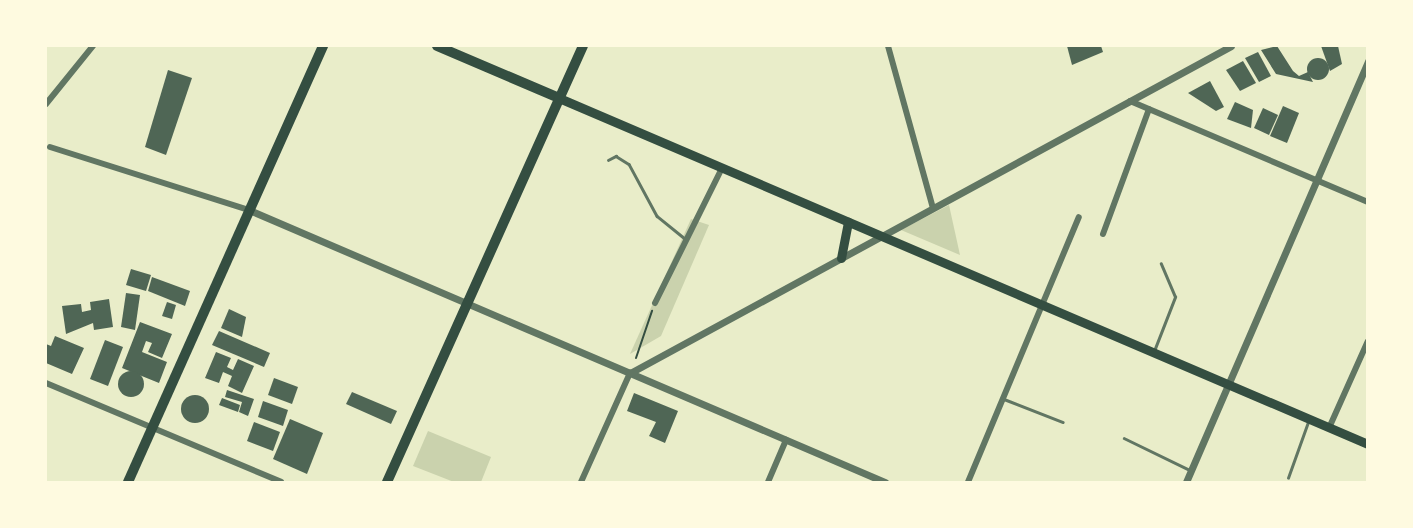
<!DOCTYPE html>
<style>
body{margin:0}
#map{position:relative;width:1413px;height:528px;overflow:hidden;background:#e9edc9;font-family:"Open Sans",sans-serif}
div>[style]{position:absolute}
.green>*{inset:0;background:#cad2ad}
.building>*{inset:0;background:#4f6655}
.round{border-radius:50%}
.path>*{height:2px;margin:-1px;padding:0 1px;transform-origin:1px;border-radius:1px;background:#344e41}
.service>*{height:2.5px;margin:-1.25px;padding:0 1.25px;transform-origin:1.25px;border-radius:1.25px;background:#617663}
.minor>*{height:6px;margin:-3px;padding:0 3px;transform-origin:3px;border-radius:3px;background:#617663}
.tertiary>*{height:7px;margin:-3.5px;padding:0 3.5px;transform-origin:3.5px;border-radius:3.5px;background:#617663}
.secondary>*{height:9px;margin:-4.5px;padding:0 4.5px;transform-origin:4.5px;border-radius:4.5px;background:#344e41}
.primary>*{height:10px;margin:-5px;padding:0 5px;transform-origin:5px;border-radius:5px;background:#344e41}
span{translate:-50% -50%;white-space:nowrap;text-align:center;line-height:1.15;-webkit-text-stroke:6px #fefae0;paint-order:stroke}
.frame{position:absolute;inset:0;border:47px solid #fefae0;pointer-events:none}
</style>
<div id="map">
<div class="green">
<i style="clip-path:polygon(949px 205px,960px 255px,901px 230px)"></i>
<i style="clip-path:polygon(691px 219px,709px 225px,661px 336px,630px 354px)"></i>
<i style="clip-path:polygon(428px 431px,491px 457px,481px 482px,454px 482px,413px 466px)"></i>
</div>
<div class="building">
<i style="clip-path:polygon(1067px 46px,1101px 46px,1103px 52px,1072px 65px)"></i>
<i style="clip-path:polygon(1277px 46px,1293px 71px,1299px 76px,1308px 72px,1313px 82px,1276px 74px,1261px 50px)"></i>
<i style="clip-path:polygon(1321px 46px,1338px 46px,1342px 64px,1330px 71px)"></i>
<i style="clip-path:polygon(1258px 52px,1271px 76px,1259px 82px,1245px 58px)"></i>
<i class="round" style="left:1307px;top:58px;width:22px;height:22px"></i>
<i style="clip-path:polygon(1243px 61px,1256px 83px,1240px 91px,1226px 70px)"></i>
<i style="clip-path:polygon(168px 70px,192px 78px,166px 155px,145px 147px)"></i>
<i style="clip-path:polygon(1210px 81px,1224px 107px,1216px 111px,1188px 93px)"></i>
<i style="clip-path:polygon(1235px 102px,1253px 110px,1251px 128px,1227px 119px)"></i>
<i style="clip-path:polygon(1283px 106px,1299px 113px,1287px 143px,1270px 136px)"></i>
<i style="clip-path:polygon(1263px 108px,1278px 115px,1269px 135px,1254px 128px)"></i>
<i style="clip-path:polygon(131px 269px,151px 275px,146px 291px,126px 285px)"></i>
<i style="clip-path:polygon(152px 277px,190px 291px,185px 306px,148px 291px)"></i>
<i style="clip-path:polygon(126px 293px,140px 295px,135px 330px,121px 327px)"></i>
<i style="clip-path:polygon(109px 299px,113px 327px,94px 330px,93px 323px,66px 334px,62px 306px,81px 304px,82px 312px,91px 310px,90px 302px)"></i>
<i style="clip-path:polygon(167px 302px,176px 305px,172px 319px,162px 316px)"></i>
<i style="clip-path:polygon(229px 309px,246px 317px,242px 337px,221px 328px)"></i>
<i style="clip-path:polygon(140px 322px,172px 334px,162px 358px,148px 352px,152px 343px,146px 341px,142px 352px,167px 362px,159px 383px,122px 368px)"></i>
<i style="clip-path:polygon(219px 331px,270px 353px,264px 367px,212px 345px)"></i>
<i style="clip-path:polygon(55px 336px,84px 348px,72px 374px,46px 363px,46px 344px,51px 346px)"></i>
<i style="clip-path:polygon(105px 340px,123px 347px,108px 386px,90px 379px)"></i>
<i style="clip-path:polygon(216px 352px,231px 358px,227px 367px,233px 370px,238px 359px,254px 366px,242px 393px,228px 386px,232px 376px,223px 372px,219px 383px,205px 378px)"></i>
<i class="round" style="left:118px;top:371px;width:26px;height:26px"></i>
<i style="clip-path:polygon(274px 378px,298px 387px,292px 404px,268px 395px)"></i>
<i style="clip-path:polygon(227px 390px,254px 399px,248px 416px,239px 412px,242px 402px,225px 397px)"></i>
<i style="clip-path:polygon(352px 392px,397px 411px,391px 424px,346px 404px)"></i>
<i style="clip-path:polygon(634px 393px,678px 411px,665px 443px,649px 436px,656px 422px,627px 411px)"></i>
<i class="round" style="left:181px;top:395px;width:28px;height:28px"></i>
<i style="clip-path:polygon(222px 398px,240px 405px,238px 412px,219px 405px)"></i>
<i style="clip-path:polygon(263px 401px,288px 410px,283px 426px,258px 417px)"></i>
<i style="clip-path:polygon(290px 419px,323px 433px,307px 474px,273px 459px)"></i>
<i style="clip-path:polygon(254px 422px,280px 432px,273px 451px,247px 441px)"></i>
</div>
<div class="path">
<i style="left:636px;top:358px;width:50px;rotate:-71.2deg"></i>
</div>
<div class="service">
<i style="left:608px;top:160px;width:9px;rotate:-27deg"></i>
<i style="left:616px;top:156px;width:15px;rotate:32deg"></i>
<i style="left:629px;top:164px;width:59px;rotate:61.7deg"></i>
<i style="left:657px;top:216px;width:35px;rotate:39deg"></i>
<i style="left:1154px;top:351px;width:58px;rotate:-68.7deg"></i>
<i style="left:1175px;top:297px;width:36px;rotate:-113deg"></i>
<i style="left:1004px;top:399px;width:63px;rotate:21.3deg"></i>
<i style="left:1124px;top:438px;width:73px;rotate:25.9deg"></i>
<i style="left:1288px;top:478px;width:59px;rotate:-70.3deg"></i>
</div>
<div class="minor">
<i style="left:888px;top:46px;width:168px;rotate:74.5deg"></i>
<i style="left:1130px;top:101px;width:259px;rotate:23deg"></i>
<i style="left:46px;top:104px;width:75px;rotate:-51deg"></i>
<i style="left:50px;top:147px;width:209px;rotate:17.6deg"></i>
<i style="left:1103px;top:234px;width:133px;rotate:-69.8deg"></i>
<i style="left:655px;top:303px;width:151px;rotate:-63.6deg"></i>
<i style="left:46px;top:383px;width:255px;rotate:22.8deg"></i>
<i style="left:1329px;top:428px;width:95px;rotate:-65.9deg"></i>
<i style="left:581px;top:482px;width:120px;rotate:-65.8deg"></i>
<i style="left:768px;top:482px;width:46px;rotate:-66.8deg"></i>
<i style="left:968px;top:482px;width:287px;rotate:-67.3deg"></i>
</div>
<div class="tertiary">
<i style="left:249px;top:210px;width:692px;rotate:23.16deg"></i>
<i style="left:630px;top:373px;width:684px;rotate:-28.55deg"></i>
<i style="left:1186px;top:482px;width:459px;rotate:-66.6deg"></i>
</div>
<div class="secondary">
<i style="left:559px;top:98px;width:880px;rotate:23.16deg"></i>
<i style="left:841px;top:258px;width:37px;rotate:-79deg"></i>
</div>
<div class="primary">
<i style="left:437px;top:46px;width:133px;rotate:23.1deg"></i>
<i style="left:128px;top:482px;width:478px;rotate:-65.9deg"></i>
<i style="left:387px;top:482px;width:478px;rotate:-65.8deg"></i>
</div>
<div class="frame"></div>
</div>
